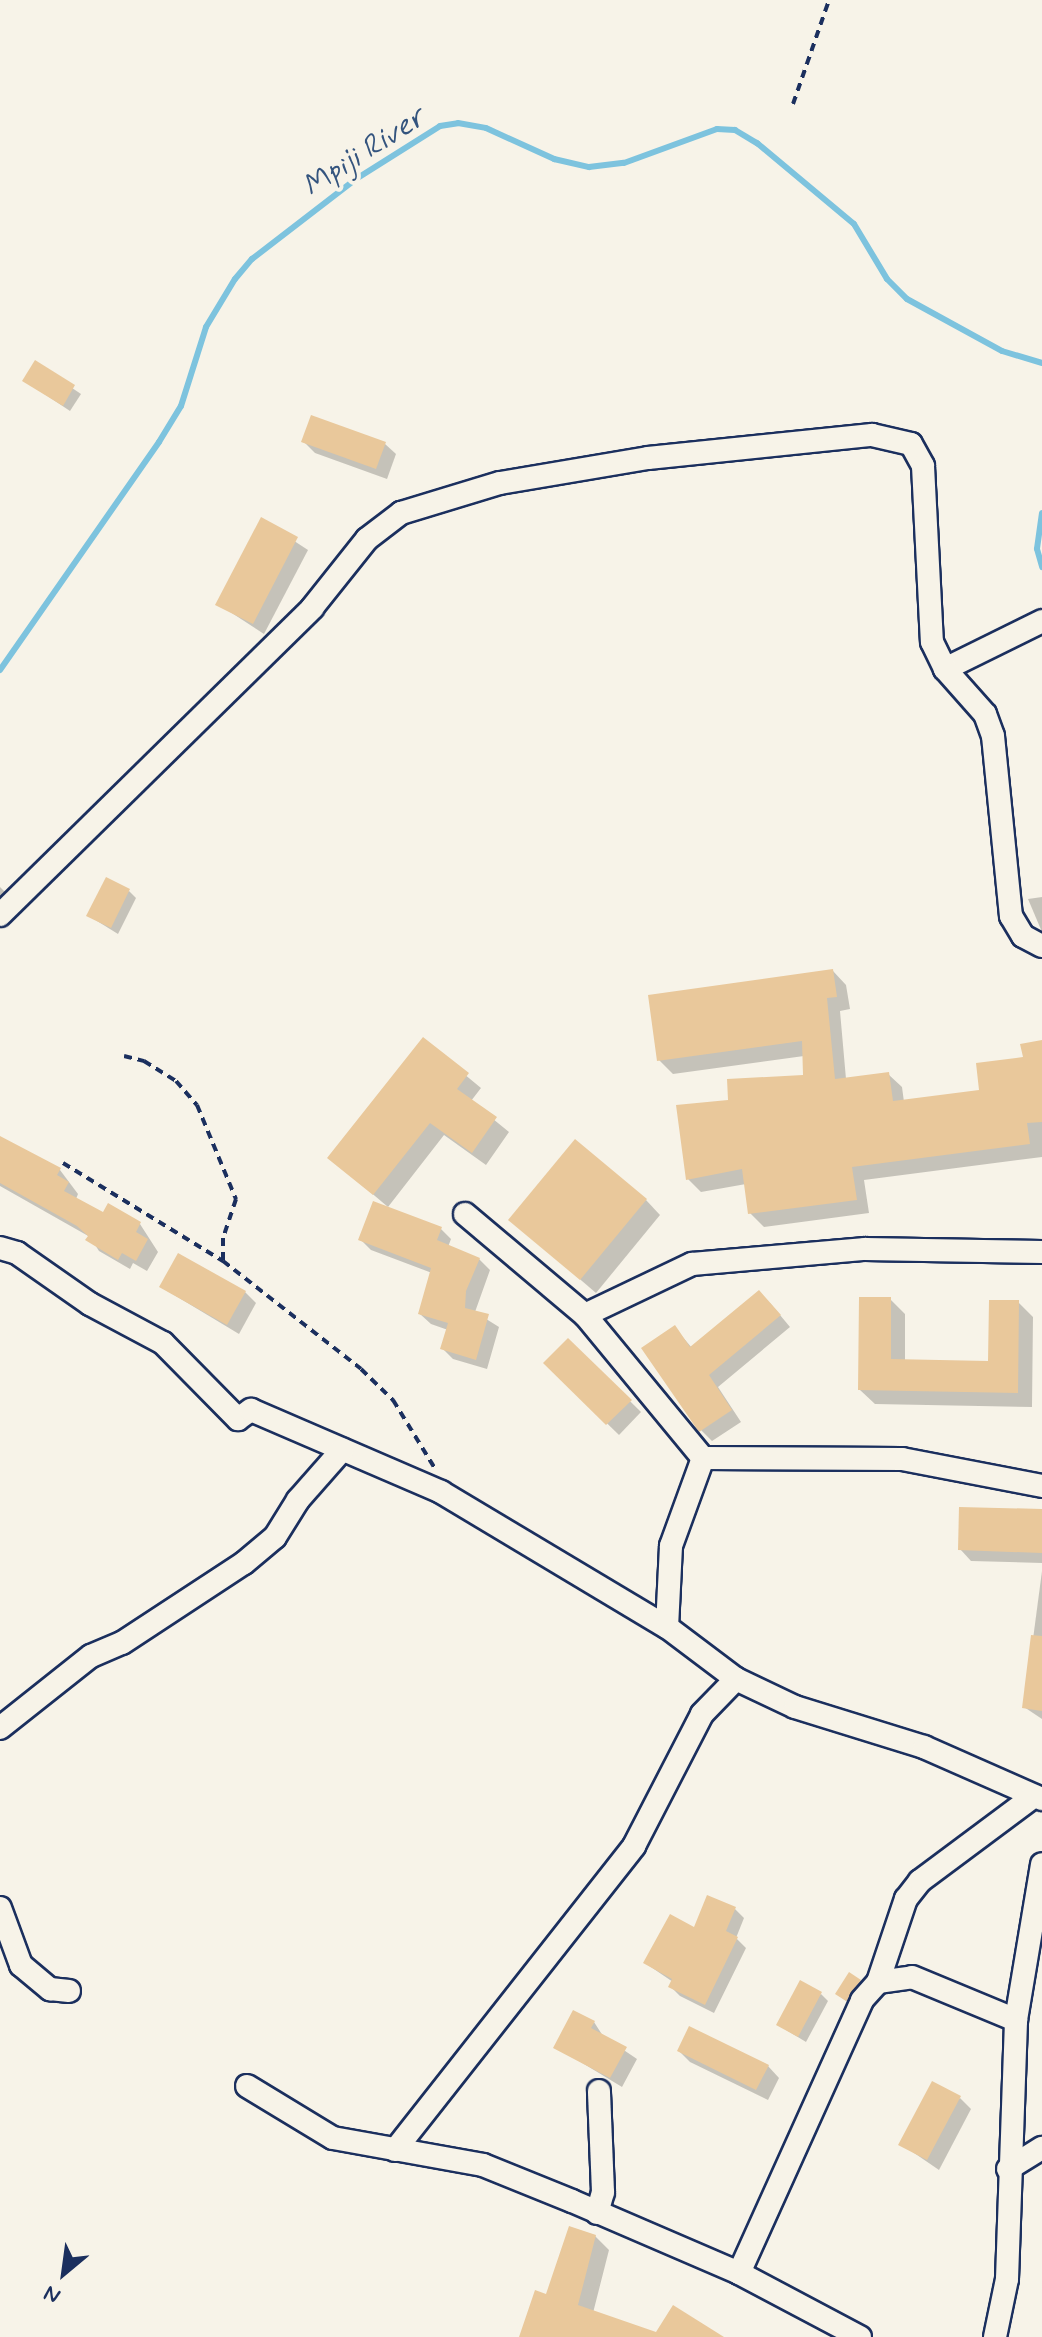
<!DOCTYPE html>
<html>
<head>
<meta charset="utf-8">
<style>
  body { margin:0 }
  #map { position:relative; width:1042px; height:2337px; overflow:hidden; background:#f7f3e8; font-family:Mynerve,sans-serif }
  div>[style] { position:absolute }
  .shadow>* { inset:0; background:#0003 }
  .stream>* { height:6px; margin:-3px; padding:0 3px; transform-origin:3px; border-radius:3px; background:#7dc3de }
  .building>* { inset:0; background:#e9c89b }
  .path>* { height:4px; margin-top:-2px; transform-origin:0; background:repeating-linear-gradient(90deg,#1b2f5e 0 8px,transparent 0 14px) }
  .roads { filter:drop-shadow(2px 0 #1b2f5e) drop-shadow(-2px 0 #1b2f5e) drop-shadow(0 2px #1b2f5e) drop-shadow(0 -2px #1b2f5e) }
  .minor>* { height:22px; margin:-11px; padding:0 11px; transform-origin:11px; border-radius:11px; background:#f7f3e8 }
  span { translate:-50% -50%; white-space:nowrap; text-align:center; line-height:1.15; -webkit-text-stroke:8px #f7f3e8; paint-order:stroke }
  .water-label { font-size:30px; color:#34547e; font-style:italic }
  .north { position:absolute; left:24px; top:2233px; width:80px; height:80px; -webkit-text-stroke:6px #f7f3e8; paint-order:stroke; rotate:209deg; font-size:22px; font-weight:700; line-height:32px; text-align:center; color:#1b2f5e }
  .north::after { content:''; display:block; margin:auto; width:28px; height:36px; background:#1b2f5e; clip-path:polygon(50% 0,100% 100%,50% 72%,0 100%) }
</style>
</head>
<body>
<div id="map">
  <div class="shadow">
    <div style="clip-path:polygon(35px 363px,81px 394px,70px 411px,25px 381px)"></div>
    <div style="clip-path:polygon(304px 442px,384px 443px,396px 454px,387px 479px,315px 453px)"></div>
    <div style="clip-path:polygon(262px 520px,308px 550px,264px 634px,218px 604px)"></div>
    <div style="clip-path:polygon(0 887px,6px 893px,0 901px)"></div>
    <div style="clip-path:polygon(129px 891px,136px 898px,118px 934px,89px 916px)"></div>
    <div style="clip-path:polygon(1042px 897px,1042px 932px,1028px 899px)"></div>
    <div style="clip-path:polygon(833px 971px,846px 985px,850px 1009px,840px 1011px,846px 1079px,888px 1074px,902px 1087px,904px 1102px,981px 1092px,1042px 1042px,1042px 1157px,864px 1180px,869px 1213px,764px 1227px,750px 1213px,746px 1184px,701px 1192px,688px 1179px,731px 1102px,806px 1077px,804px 1056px,673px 1074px,659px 1060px)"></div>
    <div style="clip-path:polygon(423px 1040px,481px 1088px,471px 1101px,509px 1132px,486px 1165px,444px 1135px,388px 1207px,330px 1158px)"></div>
    <div style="clip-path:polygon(0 1138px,60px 1170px,78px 1194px,76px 1199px,104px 1215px,109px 1206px,140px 1224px,158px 1252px,147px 1271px,133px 1263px,130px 1269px,99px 1251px,90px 1237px,0 1186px)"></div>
    <div style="clip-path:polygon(646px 1200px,660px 1215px,596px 1293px,511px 1220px)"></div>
    <div style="clip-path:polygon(440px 1228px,451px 1239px,448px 1247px,479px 1259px,490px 1270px,475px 1312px,499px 1327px,487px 1369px,453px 1359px,443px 1349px,448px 1330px,431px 1324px,420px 1314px,432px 1273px,371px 1250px,361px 1240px)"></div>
    <div style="clip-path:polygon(161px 1287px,245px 1292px,256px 1303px,239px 1334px)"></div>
    <div style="clip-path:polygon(890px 1299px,905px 1314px,905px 1362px,990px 1363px,1018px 1302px,1033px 1317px,1032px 1407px,875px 1404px,860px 1390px)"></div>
    <div style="clip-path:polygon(770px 1303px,790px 1327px,718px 1387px,741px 1422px,712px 1441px,701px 1430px,675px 1328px,692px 1348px)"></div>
    <div style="clip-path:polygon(568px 1340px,641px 1412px,619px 1435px,545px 1363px)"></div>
    <div style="clip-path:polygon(1042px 1513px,1042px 1563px,971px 1561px,960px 1549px)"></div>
    <div style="clip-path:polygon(1042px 1571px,1042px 1719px,1024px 1707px)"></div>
    <div style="clip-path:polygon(735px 1909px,744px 1918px,736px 1938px,746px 1948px,714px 2013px,680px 1996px,671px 1987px,673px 1982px,645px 1963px)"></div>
    <div style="clip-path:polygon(860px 1981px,867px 1988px,854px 2007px,837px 1994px)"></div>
    <div style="clip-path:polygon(821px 1994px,828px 2001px,806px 2042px,778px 2025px)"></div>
    <div style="clip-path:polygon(594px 2022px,603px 2036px,637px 2059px,622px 2087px,556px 2047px)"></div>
    <div style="clip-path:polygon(679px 2051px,768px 2066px,779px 2078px,768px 2100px,690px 2062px)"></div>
    <div style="clip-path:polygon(960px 2098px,971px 2109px,939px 2170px,901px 2144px)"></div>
    <div style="clip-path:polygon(595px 2236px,609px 2250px,593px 2313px,644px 2337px,521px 2337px)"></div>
  </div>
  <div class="stream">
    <div style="left:1042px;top:513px;width:36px;rotate:98deg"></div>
    <div style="left:1037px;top:549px;width:19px;rotate:74deg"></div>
    <div style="left:0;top:670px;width:278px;rotate:-55.1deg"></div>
    <div style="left:159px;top:442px;width:42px;rotate:-58.6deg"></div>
    <div style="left:181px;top:406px;width:83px;rotate:-72.4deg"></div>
    <div style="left:206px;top:327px;width:56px;rotate:-58.9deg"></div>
    <div style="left:235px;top:279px;width:26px;rotate:-50deg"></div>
    <div style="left:252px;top:259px;width:131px;rotate:-37.6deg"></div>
    <div style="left:356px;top:179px;width:99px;rotate:-32.2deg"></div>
    <div style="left:440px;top:126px;width:18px;rotate:-9deg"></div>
    <div style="left:458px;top:123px;width:28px;rotate:10deg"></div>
    <div style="left:486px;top:128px;width:75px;rotate:24.5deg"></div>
    <div style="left:554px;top:159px;width:36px;rotate:13deg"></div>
    <div style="left:589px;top:167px;width:35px;rotate:-7deg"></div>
    <div style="left:624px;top:163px;width:99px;rotate:-20.1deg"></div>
    <div style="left:717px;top:129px;width:18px;rotate:3deg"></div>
    <div style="left:735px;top:130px;width:26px;rotate:31deg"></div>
    <div style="left:757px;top:143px;width:126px;rotate:39.9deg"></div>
    <div style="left:854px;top:224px;width:64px;rotate:59deg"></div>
    <div style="left:887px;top:279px;width:28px;rotate:45deg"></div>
    <div style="left:907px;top:299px;width:108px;rotate:28.7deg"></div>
    <div style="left:1002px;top:351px;width:42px;rotate:16.7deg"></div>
  </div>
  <div class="building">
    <div style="clip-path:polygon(35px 360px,75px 385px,63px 406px,22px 381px)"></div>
    <div style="clip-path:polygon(311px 415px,386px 442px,376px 469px,301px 442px)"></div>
    <div style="clip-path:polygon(261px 517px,298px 537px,253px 624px,215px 605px)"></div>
    <div style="clip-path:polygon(106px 877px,130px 889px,111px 928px,86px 916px)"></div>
    <div style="clip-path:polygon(833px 969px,837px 997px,827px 998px,835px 1079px,889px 1072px,893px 1101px,979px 1090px,976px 1063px,1023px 1057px,1020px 1044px,1042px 1040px,1042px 1122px,1027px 1123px,1030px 1144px,852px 1167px,857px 1200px,748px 1214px,742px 1169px,686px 1180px,676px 1105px,728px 1100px,727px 1079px,803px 1075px,802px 1041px,657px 1061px,648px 995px)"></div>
    <div style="clip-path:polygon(423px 1037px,469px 1073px,457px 1089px,497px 1117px,472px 1153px,430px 1123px,373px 1195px,327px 1158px)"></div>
    <div style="clip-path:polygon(0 1136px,61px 1168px,57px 1175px,69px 1182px,64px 1191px,103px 1212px,108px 1203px,141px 1222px,136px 1232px,148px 1239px,136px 1261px,122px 1253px,118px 1260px,85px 1240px,88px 1236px,77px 1226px,0 1183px)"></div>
    <div style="clip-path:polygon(575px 1139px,647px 1199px,580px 1280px,508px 1220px)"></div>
    <div style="clip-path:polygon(373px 1201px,442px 1227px,437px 1240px,480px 1258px,466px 1291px,465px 1308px,489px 1314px,476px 1360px,440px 1349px,448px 1323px,418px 1314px,431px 1268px,358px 1240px)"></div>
    <div style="clip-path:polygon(178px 1253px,246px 1291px,227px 1325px,159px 1287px)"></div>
    <div style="clip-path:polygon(759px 1290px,781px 1315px,709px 1375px,732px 1410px,699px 1432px,641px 1348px,675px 1325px,690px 1347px)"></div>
    <div style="clip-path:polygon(859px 1297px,891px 1297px,891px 1359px,988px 1361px,989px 1300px,1019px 1300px,1018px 1393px,858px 1390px)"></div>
    <div style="clip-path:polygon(568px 1338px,632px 1400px,606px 1425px,543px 1363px)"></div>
    <div style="clip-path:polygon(959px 1507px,1042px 1509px,1042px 1553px,958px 1550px)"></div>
    <div style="clip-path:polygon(1031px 1635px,1042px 1636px,1042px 1711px,1022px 1708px)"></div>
    <div style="clip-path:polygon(707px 1895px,736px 1907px,726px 1931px,738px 1937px,705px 2005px,668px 1987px,672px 1979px,643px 1963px,670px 1914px,694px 1927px)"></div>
    <div style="clip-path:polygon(849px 1972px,861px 1980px,846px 2001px,835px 1994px)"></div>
    <div style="clip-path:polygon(800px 1980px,822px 1992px,798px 2037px,776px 2025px)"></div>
    <div style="clip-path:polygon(573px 2010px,595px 2021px,591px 2028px,627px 2047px,610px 2078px,553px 2048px)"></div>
    <div style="clip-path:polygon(689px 2026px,769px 2065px,756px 2090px,677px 2051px)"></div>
    <div style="clip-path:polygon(932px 2081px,961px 2096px,927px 2160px,898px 2145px)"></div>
    <div style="clip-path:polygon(569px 2226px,596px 2235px,578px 2305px,656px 2332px,673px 2305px,724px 2337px,519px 2337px,535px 2290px,546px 2294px)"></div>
  </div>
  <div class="path">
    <div style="left:793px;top:104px;width:110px;rotate:-70.9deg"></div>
    <div style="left:124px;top:1056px;width:21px;rotate:14deg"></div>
    <div style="left:144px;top:1061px;width:38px;rotate:32deg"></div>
    <div style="left:176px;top:1081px;width:32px;rotate:49deg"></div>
    <div style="left:197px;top:1105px;width:102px;rotate:67.5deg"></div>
    <div style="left:236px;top:1199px;width:41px;rotate:108.4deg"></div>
    <div style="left:223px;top:1238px;width:23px;rotate:90deg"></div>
    <div style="left:63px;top:1163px;width:188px;rotate:31.5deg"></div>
    <div style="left:223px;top:1261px;width:175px;rotate:38deg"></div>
    <div style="left:361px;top:1369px;width:45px;rotate:44.1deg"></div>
    <div style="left:393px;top:1400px;width:79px;rotate:58.5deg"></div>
  </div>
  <div class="roads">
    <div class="minor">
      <div style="left:945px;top:669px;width:108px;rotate:-26.3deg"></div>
      <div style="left:0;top:915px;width:438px;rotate:-44.5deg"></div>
      <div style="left:312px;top:608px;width:88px;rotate:-51.4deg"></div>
      <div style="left:367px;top:539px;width:43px;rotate:-37.4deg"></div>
      <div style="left:401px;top:513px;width:103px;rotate:-16.9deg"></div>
      <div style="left:500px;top:483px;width:150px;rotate:-9.6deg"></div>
      <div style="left:648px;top:458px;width:225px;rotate:-5.9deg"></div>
      <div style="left:872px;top:435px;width:40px;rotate:13deg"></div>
      <div style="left:911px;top:444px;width:25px;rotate:61deg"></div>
      <div style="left:923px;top:466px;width:176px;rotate:87.1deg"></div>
      <div style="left:932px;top:642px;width:30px;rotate:64deg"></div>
      <div style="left:945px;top:669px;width:60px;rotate:48.4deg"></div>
      <div style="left:985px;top:714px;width:23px;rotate:70deg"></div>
      <div style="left:993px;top:736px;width:181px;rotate:84.3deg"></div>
      <div style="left:1011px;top:916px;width:23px;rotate:59deg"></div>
      <div style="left:1023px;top:936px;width:21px;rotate:28deg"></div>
      <div style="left:465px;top:1214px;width:157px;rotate:40.1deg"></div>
      <div style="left:585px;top:1315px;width:185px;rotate:50.5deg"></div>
      <div style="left:703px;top:1458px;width:94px;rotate:110deg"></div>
      <div style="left:671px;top:1546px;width:81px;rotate:92.8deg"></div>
      <div style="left:0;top:1248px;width:18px;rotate:16deg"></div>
      <div style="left:17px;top:1253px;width:89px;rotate:34.9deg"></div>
      <div style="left:90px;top:1304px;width:83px;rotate:28.1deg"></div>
      <div style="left:163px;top:1343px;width:107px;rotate:45.4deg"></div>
      <div style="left:238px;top:1419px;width:16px;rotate:-35deg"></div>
      <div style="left:251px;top:1410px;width:207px;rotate:23.3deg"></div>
      <div style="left:441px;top:1492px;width:263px;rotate:30.9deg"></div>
      <div style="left:667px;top:1627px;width:86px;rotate:37deg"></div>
      <div style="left:736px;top:1679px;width:65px;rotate:25.4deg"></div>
      <div style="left:795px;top:1707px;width:135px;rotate:17.2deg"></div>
      <div style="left:924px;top:1747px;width:129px;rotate:23.8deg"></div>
      <div style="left:585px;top:1315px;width:119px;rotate:-25.5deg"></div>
      <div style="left:692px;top:1264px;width:174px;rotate:-5deg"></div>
      <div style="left:865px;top:1249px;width:177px;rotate:1deg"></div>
      <div style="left:703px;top:1458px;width:199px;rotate:0.3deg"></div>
      <div style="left:902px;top:1459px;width:143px;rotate:10.9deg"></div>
      <div style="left:0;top:1728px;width:116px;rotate:-38.4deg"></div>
      <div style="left:91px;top:1656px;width:34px;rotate:-23deg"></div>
      <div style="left:122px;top:1643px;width:146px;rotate:-33.3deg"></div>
      <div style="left:244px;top:1563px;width:40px;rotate:-40deg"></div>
      <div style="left:275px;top:1537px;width:44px;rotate:-58.1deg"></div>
      <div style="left:298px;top:1500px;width:67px;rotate:-48.7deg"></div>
      <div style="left:0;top:1908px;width:61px;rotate:69.8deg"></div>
      <div style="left:21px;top:1965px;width:38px;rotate:40deg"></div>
      <div style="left:50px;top:1989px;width:19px;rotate:6deg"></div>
      <div style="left:878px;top:1982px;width:88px;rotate:-71.4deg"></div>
      <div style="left:906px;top:1899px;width:23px;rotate:-52deg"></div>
      <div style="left:920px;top:1881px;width:142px;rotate:-36.7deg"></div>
      <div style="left:247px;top:2086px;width:100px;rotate:31.2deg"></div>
      <div style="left:333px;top:2138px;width:152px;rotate:10.2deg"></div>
      <div style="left:483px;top:2165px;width:96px;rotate:22deg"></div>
      <div style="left:572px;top:2201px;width:182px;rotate:23.3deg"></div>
      <div style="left:739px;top:2273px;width:137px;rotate:27.9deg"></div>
      <div style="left:395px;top:2150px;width:387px;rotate:-51.8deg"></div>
      <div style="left:634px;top:1846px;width:148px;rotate:-62.7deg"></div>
      <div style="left:702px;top:1714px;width:49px;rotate:-45.8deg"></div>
      <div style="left:1008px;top:2169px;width:40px;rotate:-32deg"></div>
      <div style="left:597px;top:2213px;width:22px;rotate:-74deg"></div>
      <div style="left:603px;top:2192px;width:101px;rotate:-92.3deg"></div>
      <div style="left:739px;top:2273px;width:299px;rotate:-65.7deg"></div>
      <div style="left:862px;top:2000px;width:24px;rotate:-48deg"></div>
      <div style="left:878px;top:1982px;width:34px;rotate:-8deg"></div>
      <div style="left:912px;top:1977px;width:113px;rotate:22.5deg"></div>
      <div style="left:995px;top:2337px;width:59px;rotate:-78.3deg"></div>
      <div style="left:1007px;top:2279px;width:259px;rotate:-88deg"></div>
      <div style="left:1016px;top:2020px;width:158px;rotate:-80.5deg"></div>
    </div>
  </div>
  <div class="water-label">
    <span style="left:364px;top:153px;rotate:-33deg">Mpiji River</span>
  </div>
  <div class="north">N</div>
</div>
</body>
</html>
